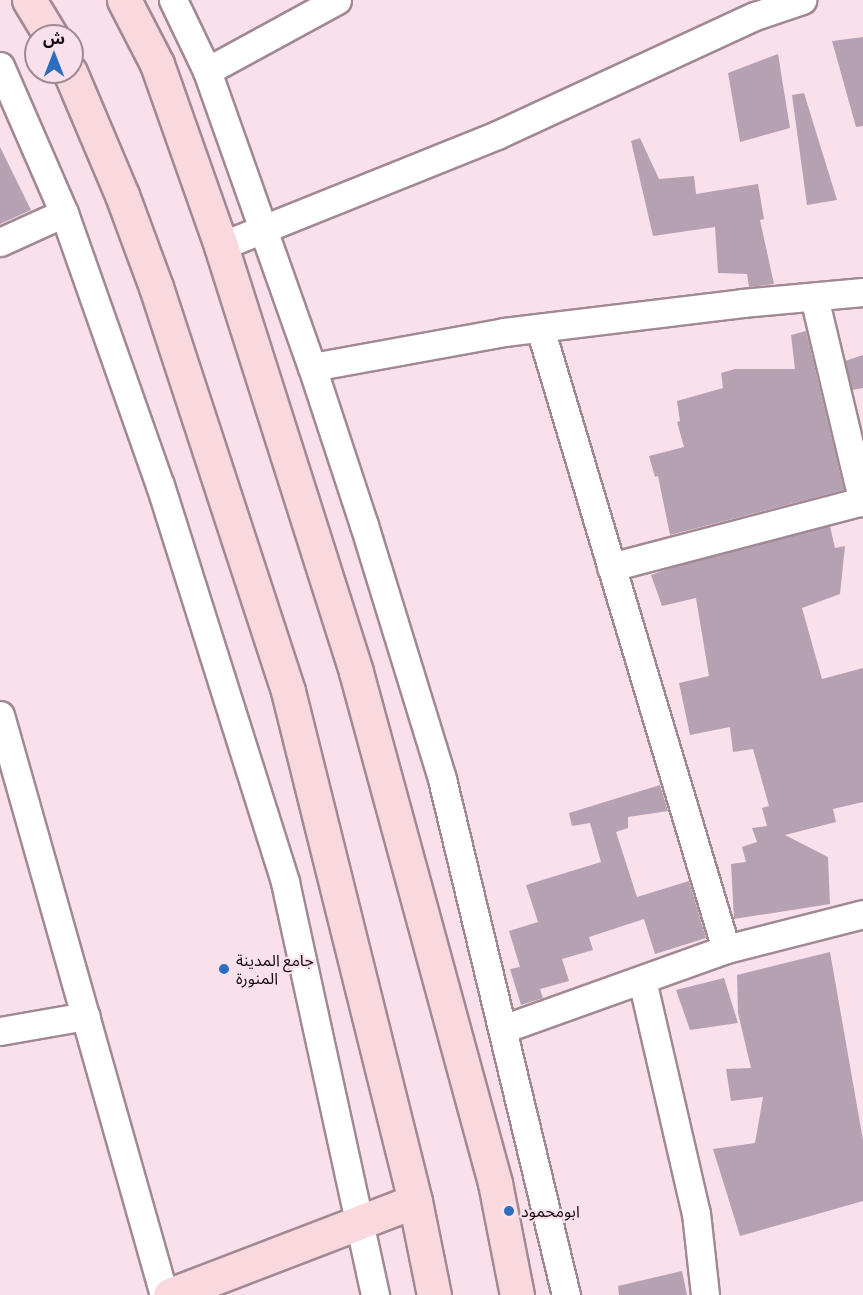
<!DOCTYPE html>
<html>
<head>
<meta charset="utf-8">
<style>
  body { margin:0 }
  #map { position:relative; width:863px; height:1295px; overflow:hidden; background:#fae0eb; font-family:Manrope,"Noto Sans Arabic",sans-serif }
  div>[style] { position:absolute }
  .building>* { inset:0; background:#b5a1b2 }
  .roads { filter:drop-shadow(2px 0 #a18994) drop-shadow(-2px 0 #a18994) drop-shadow(0 2px #a18994) drop-shadow(0 -2px #a18994) }
  .minor>* { height:27px; margin:-13.5px; padding:0 13.5px; transform-origin:13.5px; border-radius:13.5px; background:#fff }
  .major>* { height:33px; margin:-16.5px; padding:0 16.5px; transform-origin:16.5px; border-radius:16.5px; background:#fad9de }
  .dots>* { width:16px; height:16px; translate:-50% -50%; box-sizing:border-box; border:3px solid #fae0eb; border-radius:50% }
  span { translate:-50% -50%; white-space:nowrap; text-align:center; line-height:1.15; -webkit-text-stroke:4.5px #fae0eb; paint-order:stroke }
  .poi-label { font-size:16px; color:#120a0e }
  .left { translate:0 -50%; text-align:left }
  .north { position:absolute; left:24px; top:24px; width:60px; height:60px; box-sizing:border-box; background:#fae0eb; border:2px solid #9d8a93; border-radius:50%; rotate:0deg; font-size:16px; font-weight:700; line-height:24px; text-align:center; color:#120a0e }
  .north::after { content:''; display:block; margin:auto; width:21px; height:27px; background:#296ebf; clip-path:polygon(50% 0,100% 100%,50% 72%,0 100%) }
</style>
</head>
<body>
<div id="map">
  <div class="building">
    <div style="clip-path:polygon(863px 37px,863px 126px,856px 127px,832px 41px)"></div>
    <div style="clip-path:polygon(778px 54px,790px 128px,740px 142px,728px 73px)"></div>
    <div style="clip-path:polygon(804px 93px,837px 200px,807px 205px,792px 95px)"></div>
    <div style="clip-path:polygon(640px 138px,659px 179px,694px 176px,696px 194px,758px 184px,764px 219px,760px 220px,774px 284px,749px 287px,747px 274px,718px 273px,715px 227px,653px 236px,631px 141px)"></div>
    <div style="clip-path:polygon(0 147px,31px 210px,0 224px)"></div>
    <div style="clip-path:polygon(806px 331px,844px 490px,670px 535px,658px 476px,655px 477px,649px 456px,684px 447px,677px 422px,680px 421px,677px 401px,723px 388px,721px 373px,735px 369px,795px 369px,791px 335px)"></div>
    <div style="clip-path:polygon(863px 355px,863px 388px,852px 390px,845px 361px)"></div>
    <div style="clip-path:polygon(830px 526px,835px 548px,845px 546px,840px 594px,802px 608px,822px 679px,863px 668px,863px 802px,833px 809px,836px 822px,785px 835px,828px 857px,830px 904px,734px 919px,731px 864px,746px 862px,742px 847px,757px 842px,752px 828px,767px 826px,762px 808px,769px 806px,753px 749px,733px 752px,730px 727px,690px 735px,679px 683px,709px 676px,696px 598px,662px 606px,651px 575px,676px 566px)"></div>
    <div style="clip-path:polygon(660px 785px,668px 811px,628px 817px,628px 828px,616px 832px,637px 897px,689px 881px,706px 938px,655px 954px,644px 919px,589px 937px,593px 950px,562px 959px,569px 981px,540px 989px,543px 998px,521px 1005px,510px 969px,520px 967px,509px 931px,538px 922px,526px 885px,601px 862px,590px 823px,572px 826px,569px 813px)"></div>
    <div style="clip-path:polygon(830px 952px,863px 1140px,863px 1201px,740px 1236px,713px 1149px,755px 1143px,763px 1097px,731px 1101px,726px 1069px,751px 1068px,738px 1013px,737px 975px)"></div>
    <div style="clip-path:polygon(724px 978px,738px 1023px,690px 1030px,676px 990px)"></div>
    <div style="clip-path:polygon(682px 1271px,687px 1295px,619px 1295px,618px 1286px)"></div>
  </div>
  <div class="roads">
    <div class="minor">
      <div style="left:173px;top:0;width:79px;rotate:64.4deg"></div>
      <div style="left:207px;top:71px;width:314px;rotate:70.5deg"></div>
      <div style="left:312px;top:367px;width:166px;rotate:71.8deg"></div>
      <div style="left:364px;top:525px;width:266px;rotate:72.9deg"></div>
      <div style="left:442px;top:779px;width:531px;rotate:76.49deg"></div>
      <div style="left:0;top:66px;width:160px;rotate:66.5deg"></div>
      <div style="left:64px;top:213px;width:288px;rotate:70.6deg"></div>
      <div style="left:160px;top:485px;width:416px;rotate:72.5deg"></div>
      <div style="left:285px;top:882px;width:423px;rotate:77.7deg"></div>
      <div style="left:207px;top:71px;width:148px;rotate:-28.6deg"></div>
      <div style="left:0;top:242px;width:70px;rotate:-24.4deg"></div>
      <div style="left:221px;top:246px;width:297px;rotate:-21.9deg"></div>
      <div style="left:497px;top:135px;width:284px;rotate:-24.8deg"></div>
      <div style="left:755px;top:16px;width:50px;rotate:-18.8deg"></div>
      <div style="left:814px;top:297px;width:211px;rotate:76.6deg"></div>
      <div style="left:540px;top:328px;width:648px;rotate:73.33deg"></div>
      <div style="left:312px;top:367px;width:195px;rotate:-10.3deg"></div>
      <div style="left:504px;top:332px;width:240px;rotate:-6.9deg"></div>
      <div style="left:742px;top:303px;width:121px;rotate:-5.2deg"></div>
      <div style="left:611px;top:567px;width:260px;rotate:-14.7deg"></div>
      <div style="left:0;top:715px;width:603px;rotate:74.21deg"></div>
      <div style="left:642px;top:980px;width:239px;rotate:77deg"></div>
      <div style="left:696px;top:1213px;width:82px;rotate:83.7deg"></div>
      <div style="left:503px;top:1029px;width:237px;rotate:-19.7deg"></div>
      <div style="left:726px;top:949px;width:141px;rotate:-14.3deg"></div>
      <div style="left:0;top:1031px;width:87px;rotate:-9.9deg"></div>
    </div>
    <div class="major">
      <div style="left:29px;top:0;width:42px;rotate:58.6deg"></div>
      <div style="left:124px;top:0;width:72px;rotate:62.7deg"></div>
      <div style="left:157px;top:64px;width:193px;rotate:70.6deg"></div>
      <div style="left:221px;top:246px;width:447px;rotate:72.4deg"></div>
      <div style="left:356px;top:672px;width:530px;rotate:74.78deg"></div>
      <div style="left:495px;top:1183px;width:114px;rotate:78.9deg"></div>
      <div style="left:70px;top:72px;width:134px;rotate:67.1deg"></div>
      <div style="left:122px;top:195px;width:98px;rotate:69.7deg"></div>
      <div style="left:156px;top:287px;width:425px;rotate:71.9deg"></div>
      <div style="left:288px;top:691px;width:526px;rotate:76.02deg"></div>
      <div style="left:415px;top:1201px;width:96px;rotate:78.6deg"></div>
      <div style="left:170px;top:1295px;width:262px;rotate:-21deg"></div>
    </div>
  </div>
  <div class="dots">
    <div style="left:224px;top:969px;background:#296ebf"></div>
    <div style="left:509px;top:1211px;background:#296ebf"></div>
  </div>
  <div class="poi-label">
    <span class="left" style="left:236px;top:969px">جامع المدينة<br>المنورة</span>
    <span class="left" style="left:521px;top:1211px">ابومحمود</span>
  </div>
  <div class="north">ش</div>
</div>
</body>
</html>
